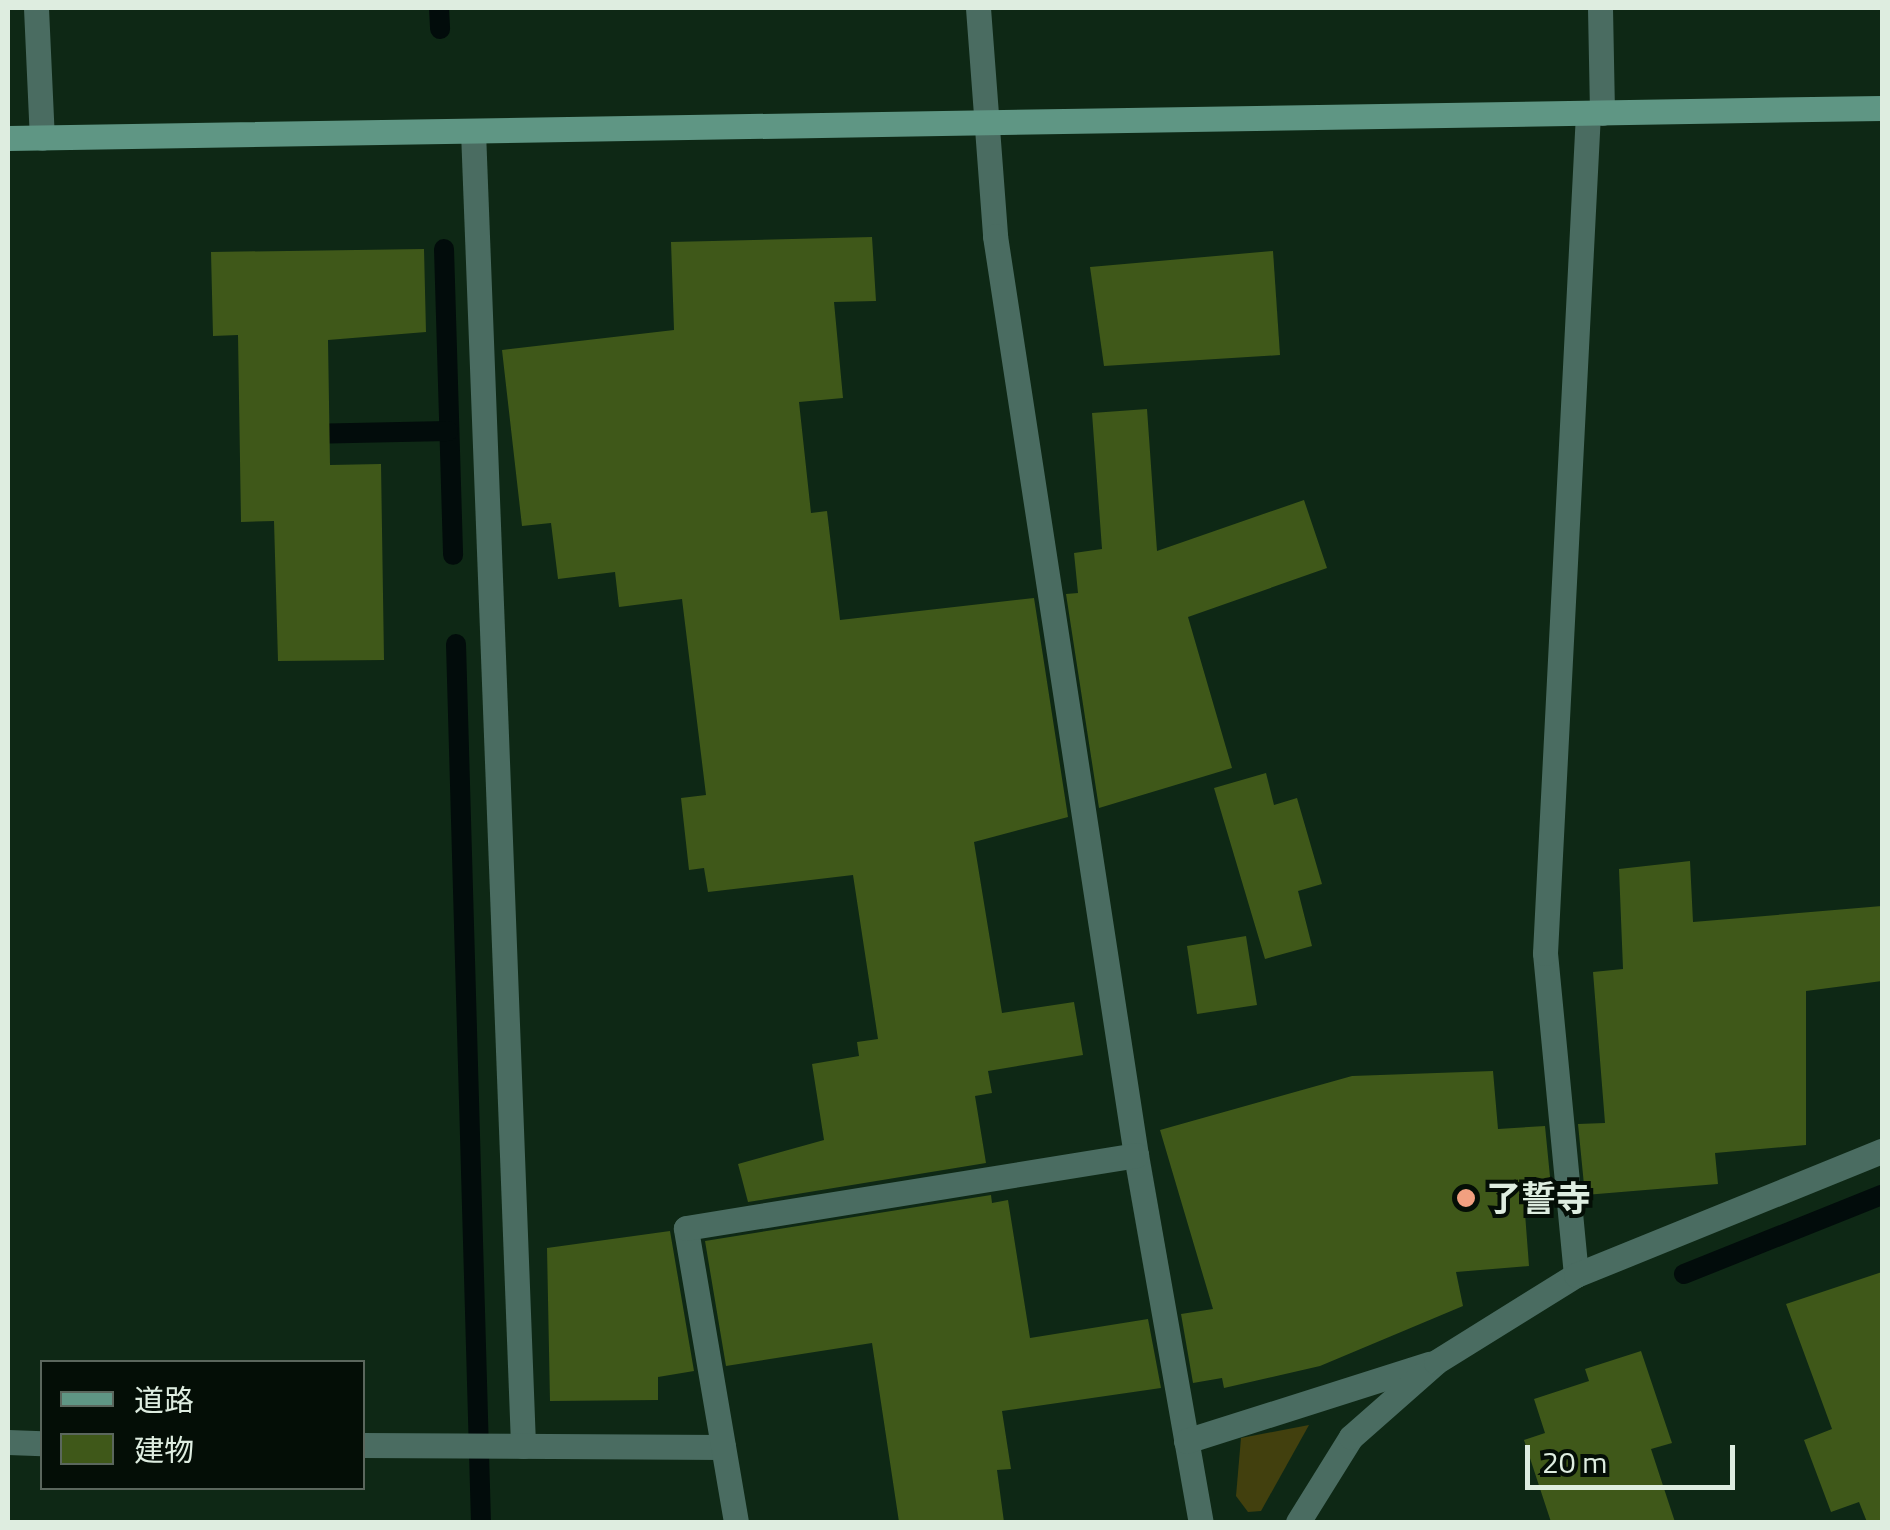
<!DOCTYPE html>
<html>
<head>
<meta charset="utf-8">
<style>
  body { margin:0 }
  #map { position:relative; width:1890px; height:1530px; overflow:hidden; background:#0e2815; font-family:"Titillium Web","Noto Sans JP",sans-serif }
  div>[style] { position:absolute }
  .green>* { inset:0; background:#42400e }
  .stream>* { height:20px; margin:-10px; padding:0 10px; transform-origin:10px; border-radius:10px; background:#020c0b }
  .building>* { inset:0; background:#3f5819 }
  .street>* { height:25px; margin:-12.5px; padding:0 12.5px; transform-origin:12.5px; border-radius:12.5px; background:#4a6c61 }
  .secondary>* { height:25px; margin:-12.5px; padding:0 12.5px; transform-origin:12.5px; border-radius:12.5px; background:#5f9684 }
  .dots>* { width:28px; height:28px; translate:-50% -50%; box-sizing:border-box; border:5px solid #040e06; border-radius:50% }
  span { translate:-50% -50%; white-space:nowrap; text-align:center; line-height:1.15; -webkit-text-stroke:8px #040e06; paint-order:stroke }
  .poi-label { font-size:35px; color:#deede0; font-weight:700 }
  .left { translate:0 -50%; text-align:left }
  .frame { position:absolute; inset:0; border:10px solid #deede0; pointer-events:none }
  .legend { position:absolute; left:40px; top:1360px; width:325px; height:130px; box-sizing:border-box; background:#040e06; border:2px solid #5b675d; margin:0; padding:12px 18px; list-style:none; font-size:30px; color:#deede0 }
  .legend li { display:flex; align-items:center; gap:20px; height:50px }
  .legend b { width:50px; border:2px solid #5b675d }
  .scale { position:absolute; left:1525px; top:1445px; width:210px; height:45px; box-sizing:border-box; border:5px solid #deede0; border-top:0; padding-left:12px; font-size:30px; line-height:35px; white-space:nowrap; color:#deede0; -webkit-text-stroke:8px #040e06; paint-order:stroke }
</style>
</head>
<body>
<div id="map">
  <div class="green">
    <div style="clip-path:polygon(1309px 1425px,1261px 1511px,1248px 1512px,1236px 1496px,1241px 1438px)"></div>
  </div>
  <div class="stream">
    <div style="left:439px;top:8px;width:21px;rotate:87deg"></div>
    <div style="left:444px;top:249px;width:306px;rotate:88.3deg"></div>
    <div style="left:304px;top:434px;width:144px;rotate:-1.2deg"></div>
    <div style="left:456px;top:644px;width:878px;rotate:88.37deg"></div>
    <div style="left:1684px;top:1274px;width:213px;rotate:-21.8deg"></div>
  </div>
  <div class="building">
    <div style="clip-path:polygon(872px 237px,876px 301px,834px 302px,843px 398px,799px 402px,811px 513px,827px 511px,840px 620px,1034px 598px,1068px 817px,974px 842px,1002px 1013px,1074px 1002px,1083px 1055px,988px 1071px,992px 1093px,975px 1096px,986px 1163px,748px 1202px,738px 1164px,824px 1140px,812px 1064px,859px 1056px,857px 1042px,878px 1039px,853px 875px,708px 892px,704px 868px,689px 870px,681px 798px,706px 795px,682px 599px,619px 607px,615px 572px,558px 579px,551px 523px,522px 526px,502px 350px,674px 330px,671px 242px)"></div>
    <div style="clip-path:polygon(424px 249px,426px 332px,328px 340px,330px 465px,381px 464px,384px 660px,278px 661px,274px 521px,241px 522px,238px 335px,213px 336px,211px 252px)"></div>
    <div style="clip-path:polygon(1273px 251px,1280px 355px,1104px 366px,1090px 267px)"></div>
    <div style="clip-path:polygon(1147px 409px,1157px 551px,1304px 500px,1327px 568px,1188px 617px,1232px 768px,1099px 808px,1066px 594px,1078px 593px,1074px 553px,1102px 549px,1092px 413px)"></div>
    <div style="clip-path:polygon(1266px 773px,1274px 805px,1297px 798px,1322px 884px,1298px 891px,1312px 946px,1265px 959px,1214px 788px)"></div>
    <div style="clip-path:polygon(1690px 861px,1693px 922px,1882px 906px,1882px 981px,1806px 991px,1806px 1145px,1715px 1153px,1718px 1184px,1585px 1195px,1578px 1124px,1605px 1123px,1593px 972px,1623px 969px,1619px 869px)"></div>
    <div style="clip-path:polygon(1246px 936px,1257px 1005px,1197px 1014px,1187px 946px)"></div>
    <div style="clip-path:polygon(1493px 1071px,1498px 1129px,1545px 1126px,1552px 1197px,1524px 1200px,1529px 1266px,1456px 1272px,1463px 1306px,1320px 1366px,1224px 1388px,1222px 1378px,1193px 1383px,1181px 1314px,1213px 1309px,1160px 1130px,1352px 1076px)"></div>
    <div style="clip-path:polygon(991px 1195px,992px 1203px,1008px 1200px,1030px 1338px,1148px 1319px,1161px 1388px,1002px 1411px,1011px 1469px,997px 1470px,1004px 1522px,899px 1522px,872px 1343px,726px 1366px,705px 1241px)"></div>
    <div style="clip-path:polygon(670px 1231px,694px 1371px,658px 1377px,658px 1400px,550px 1401px,547px 1248px)"></div>
    <div style="clip-path:polygon(1882px 1272px,1882px 1522px,1867px 1522px,1859px 1502px,1831px 1512px,1804px 1440px,1832px 1429px,1786px 1304px)"></div>
    <div style="clip-path:polygon(1641px 1351px,1672px 1443px,1651px 1449px,1675px 1522px,1551px 1522px,1524px 1440px,1545px 1433px,1534px 1399px,1589px 1381px,1585px 1369px)"></div>
  </div>
  <div class="street">
    <div style="left:36px;top:8px;width:130px;rotate:87.4deg"></div>
    <div style="left:978px;top:8px;width:229px;rotate:85.7deg"></div>
    <div style="left:995px;top:236px;width:930px;rotate:81.28deg"></div>
    <div style="left:1136px;top:1155px;width:373px;rotate:80deg"></div>
    <div style="left:1600px;top:8px;width:105px;rotate:88.9deg"></div>
    <div style="left:473px;top:131px;width:1316px;rotate:87.82deg"></div>
    <div style="left:1576px;top:1275px;width:323px;rotate:-95.5deg"></div>
    <div style="left:1545px;top:953px;width:841px;rotate:-87.07deg"></div>
    <div style="left:1186px;top:1441px;width:255px;rotate:-17.6deg"></div>
    <div style="left:8px;top:1442px;width:34px;rotate:2deg"></div>
    <div style="left:362px;top:1445px;width:361px;rotate:0.3deg"></div>
    <div style="left:736px;top:1522px;width:298px;rotate:-99.7deg"></div>
    <div style="left:686px;top:1228px;width:456px;rotate:-9.2deg"></div>
    <div style="left:1298px;top:1522px;width:100px;rotate:-58.1deg"></div>
    <div style="left:1351px;top:1437px;width:113px;rotate:-41.4deg"></div>
    <div style="left:1436px;top:1362px;width:165px;rotate:-31.9deg"></div>
    <div style="left:1576px;top:1275px;width:330px;rotate:-22.1deg"></div>
  </div>
  <div class="secondary">
    <div style="left:8px;top:138px;width:1874px;rotate:-0.92deg"></div>
  </div>
  <div class="dots">
    <div style="left:1466px;top:1198px;background:#f2a080"></div>
  </div>
  <div class="poi-label">
    <span class="left" style="left:1486px;top:1198px">了誓寺</span>
  </div>
  <div class="frame"></div>
  <ul class="legend">
  <li><b style="height:12px;background:#5f9684"></b>道路</li>
  <li><b style="height:28px;background:#3f5819"></b>建物</li>
  </ul>
  <div class="scale">20 m</div>
</div>
</body>
</html>
